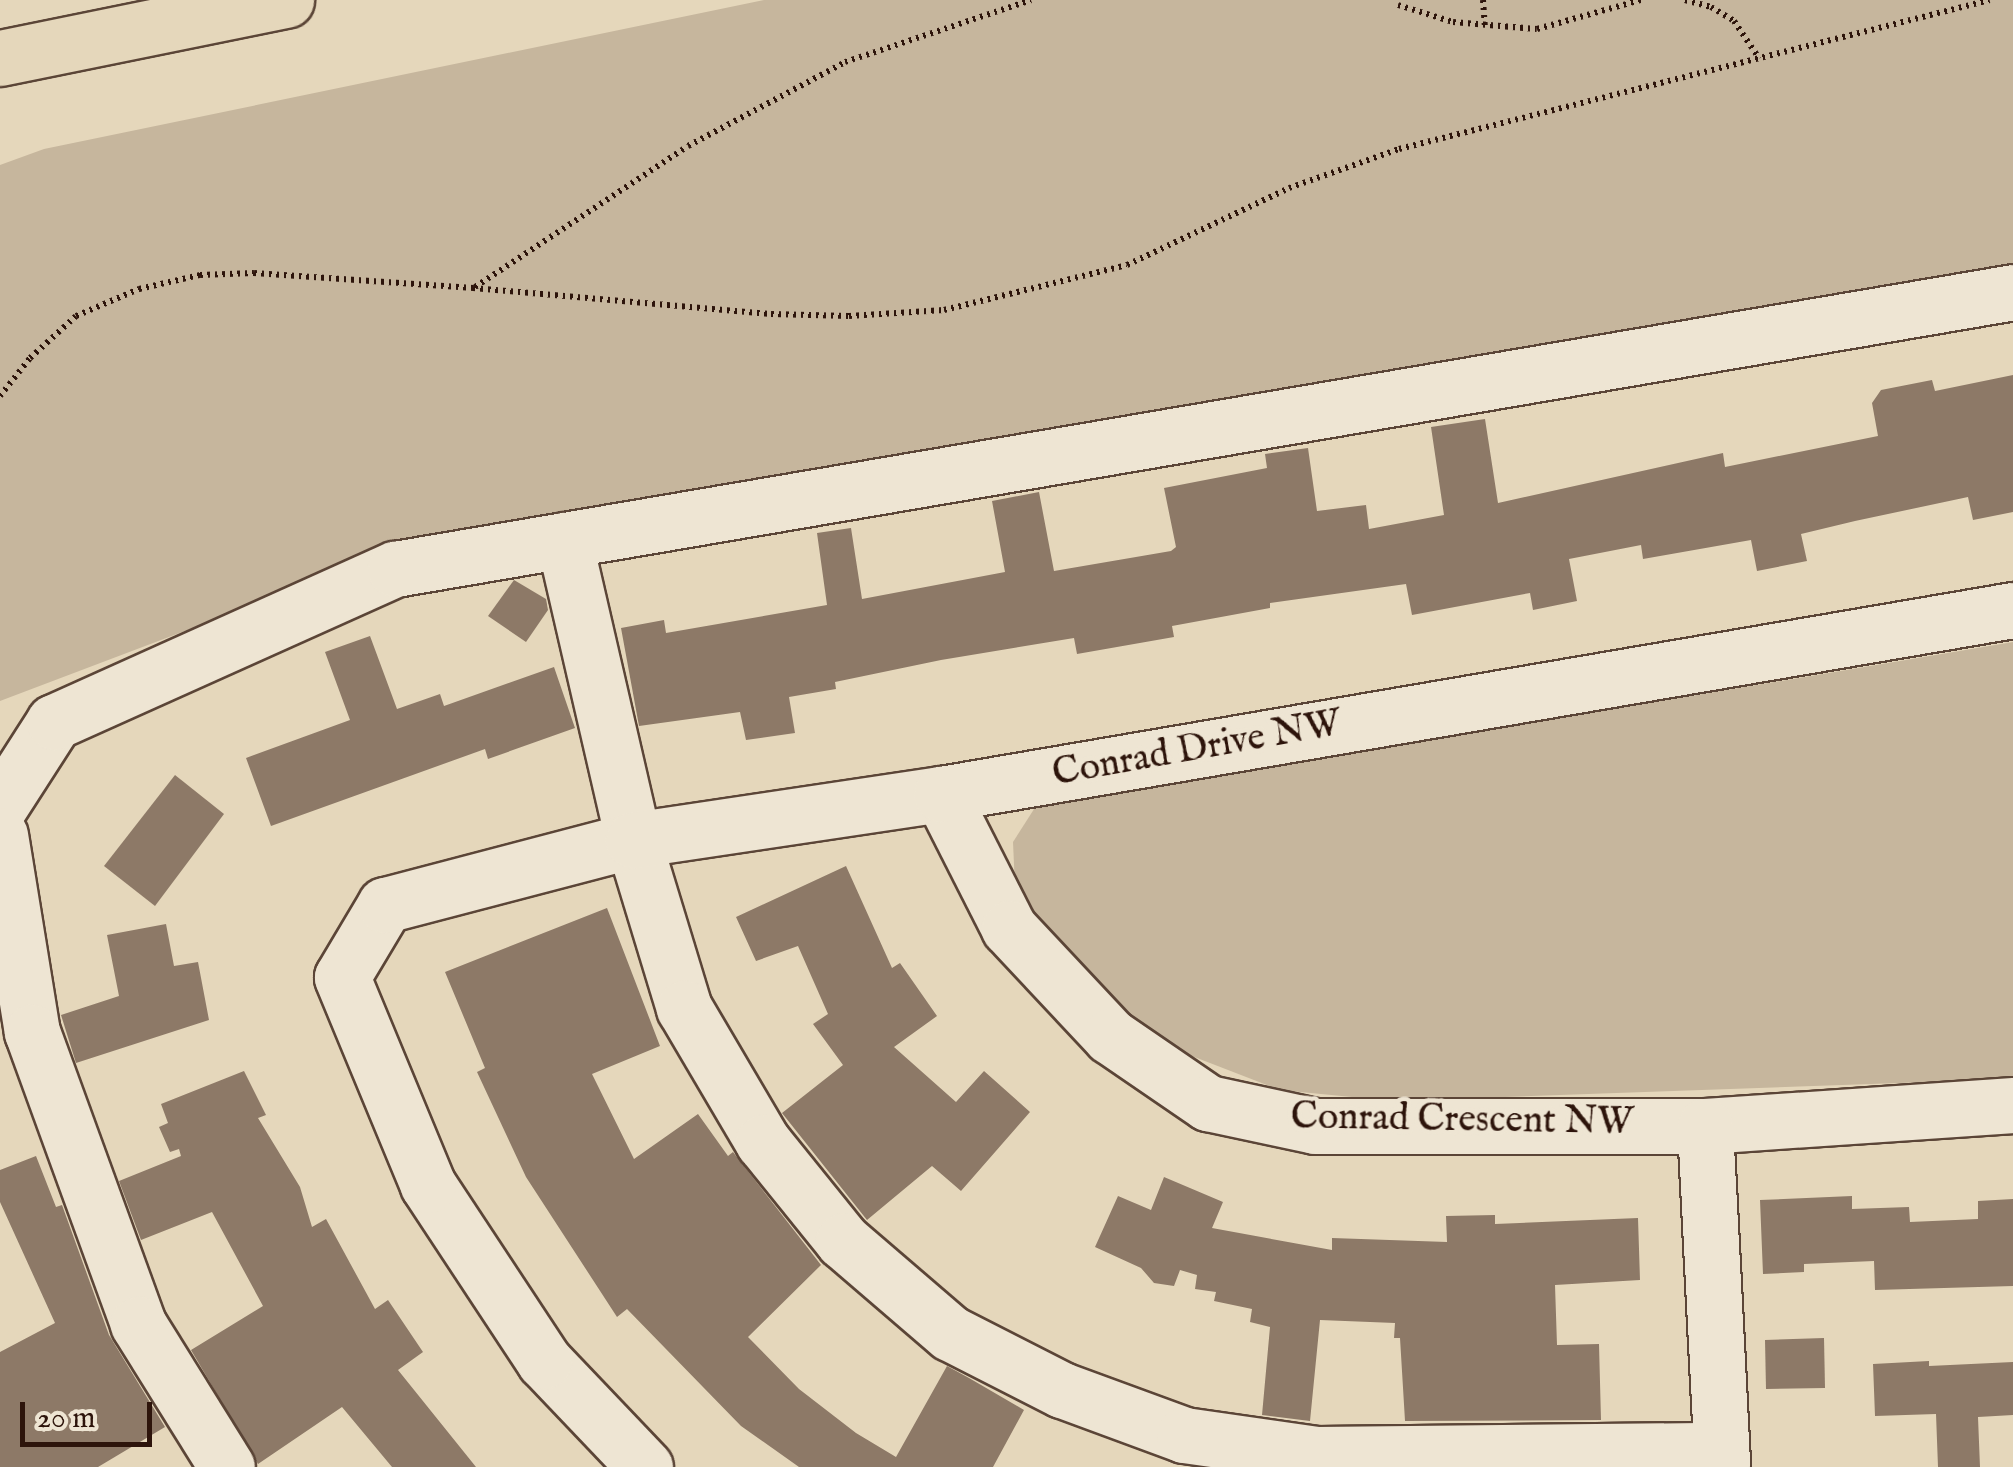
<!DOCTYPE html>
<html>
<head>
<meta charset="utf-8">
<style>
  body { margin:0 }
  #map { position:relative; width:2013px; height:1467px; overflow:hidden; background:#e5d7bb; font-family:"IM FELL English",serif }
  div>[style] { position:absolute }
  .green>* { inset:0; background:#c6b69d }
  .building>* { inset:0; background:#8d7967 }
  .path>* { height:6px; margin-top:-3px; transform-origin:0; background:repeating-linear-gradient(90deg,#2d140b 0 2.5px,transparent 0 7.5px) }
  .roads { filter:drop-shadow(2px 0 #5b4537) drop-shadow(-2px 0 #5b4537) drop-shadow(0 2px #5b4537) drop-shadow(0 -2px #5b4537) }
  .minor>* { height:55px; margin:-27.5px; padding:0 27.5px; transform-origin:27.5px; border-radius:27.5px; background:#eee5d3 }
  .major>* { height:55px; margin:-27.5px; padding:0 27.5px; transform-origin:27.5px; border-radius:27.5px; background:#e5d7bb }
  span { translate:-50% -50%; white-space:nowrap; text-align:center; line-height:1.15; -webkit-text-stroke:9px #eee5d3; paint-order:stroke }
  .street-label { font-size:38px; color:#2d140b }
  .scale { position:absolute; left:20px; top:1402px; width:132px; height:45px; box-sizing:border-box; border:5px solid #2d140b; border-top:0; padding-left:12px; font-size:30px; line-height:35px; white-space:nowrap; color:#2d140b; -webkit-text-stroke:8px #eee5d3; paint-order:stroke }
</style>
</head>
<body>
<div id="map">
  <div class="green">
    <div style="clip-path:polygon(764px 0,2013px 0,2013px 281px,351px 568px,0 701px,0 165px,44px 149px)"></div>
    <div style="clip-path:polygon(2013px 642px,2013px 1079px,1393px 1101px,1280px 1090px,1166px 1046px,1078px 975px,1015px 887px,1013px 842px,1036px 806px)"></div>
  </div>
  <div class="building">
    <div style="clip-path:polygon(2013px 375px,2013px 512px,1973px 520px,1968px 497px,1855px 521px,1801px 534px,1807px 561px,1757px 571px,1751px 540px,1643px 559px,1641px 545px,1569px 559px,1577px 601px,1533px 610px,1530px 593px,1412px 615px,1406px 584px,1270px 603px,1270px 608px,1172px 626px,1174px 637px,1077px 654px,1074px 638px,941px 660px,835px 682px,836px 689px,789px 697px,795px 733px,746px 740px,740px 712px,639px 726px,621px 628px,664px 620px,666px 633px,827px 605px,817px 533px,851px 528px,862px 599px,1005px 572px,992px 501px,1039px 492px,1054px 571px,1171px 551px,1176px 547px,1164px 488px,1267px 468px,1265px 454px,1308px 448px,1317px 511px,1366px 505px,1369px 529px,1444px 515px,1431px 427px,1485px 419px,1498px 503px,1723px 453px,1725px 467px,1878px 436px,1872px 403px,1881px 390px,1932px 380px,1935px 391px)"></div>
    <div style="clip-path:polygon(514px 580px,546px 599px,548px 610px,526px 642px,488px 616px)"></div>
    <div style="clip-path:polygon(370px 636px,397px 709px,440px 694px,444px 706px,554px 667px,575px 728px,488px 759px,485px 749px,271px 826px,246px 758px,350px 720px,325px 652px)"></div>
    <div style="clip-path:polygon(175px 775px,224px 814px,155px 906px,104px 866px)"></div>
    <div style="clip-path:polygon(846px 866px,892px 968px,900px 963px,937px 1016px,894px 1047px,956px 1102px,984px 1071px,1030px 1112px,961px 1191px,932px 1166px,867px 1220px,782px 1113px,843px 1065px,813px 1024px,828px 1014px,798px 946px,756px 961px,736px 917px)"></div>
    <div style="clip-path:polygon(607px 908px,660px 1046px,592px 1074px,634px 1159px,698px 1114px,728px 1156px,733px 1152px,821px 1265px,748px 1337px,799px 1389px,856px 1433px,896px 1457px,947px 1366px,969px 1378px,1024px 1410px,993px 1467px,799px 1467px,741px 1426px,627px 1309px,617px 1317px,526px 1177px,477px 1072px,485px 1068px,445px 972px)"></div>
    <div style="clip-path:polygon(166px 924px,174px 966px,198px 962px,209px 1020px,76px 1063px,61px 1015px,119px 996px,107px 935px)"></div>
    <div style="clip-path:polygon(244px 1071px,266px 1115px,258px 1118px,300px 1187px,312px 1227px,326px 1219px,375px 1309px,388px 1300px,423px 1352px,398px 1370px,476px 1467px,392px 1467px,342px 1407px,258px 1464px,191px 1350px,263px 1306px,212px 1212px,141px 1240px,119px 1181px,181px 1156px,179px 1149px,170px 1152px,159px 1127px,168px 1123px,161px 1104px)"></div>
    <div style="clip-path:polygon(36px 1156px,56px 1207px,62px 1205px,109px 1335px,165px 1427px,98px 1467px,0 1467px,0 1352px,55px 1323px,0 1202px,0 1170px)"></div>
    <div style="clip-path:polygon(1164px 1177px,1223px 1202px,1212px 1228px,1332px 1250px,1332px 1238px,1447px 1242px,1446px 1216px,1495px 1215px,1495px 1224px,1638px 1218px,1640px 1280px,1555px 1285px,1557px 1345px,1599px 1344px,1601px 1420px,1405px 1421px,1400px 1338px,1394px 1338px,1395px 1323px,1320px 1320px,1310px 1421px,1262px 1415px,1270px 1327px,1250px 1322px,1252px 1309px,1214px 1301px,1216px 1292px,1195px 1289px,1197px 1275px,1180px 1270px,1174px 1286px,1154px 1283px,1141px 1268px,1095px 1247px,1118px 1196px,1151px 1210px)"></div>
    <div style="clip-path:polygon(1852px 1196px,1852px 1209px,1909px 1207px,1910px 1222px,1978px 1219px,1978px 1201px,2013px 1199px,2013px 1286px,1875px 1290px,1874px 1261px,1804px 1264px,1804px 1272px,1763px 1274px,1760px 1200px)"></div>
    <div style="clip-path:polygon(1824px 1338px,1825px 1388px,1766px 1389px,1765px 1340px)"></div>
    <div style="clip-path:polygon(1929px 1361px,1929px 1366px,2013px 1362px,2013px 1415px,1978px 1417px,1980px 1467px,1938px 1467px,1936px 1414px,1875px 1416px,1873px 1364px)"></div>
  </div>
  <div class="path">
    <div style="left:1483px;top:0;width:26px;rotate:86deg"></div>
    <div style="left:1685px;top:0;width:27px;rotate:15deg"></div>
    <div style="left:1711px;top:7px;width:27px;rotate:31deg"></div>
    <div style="left:1734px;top:21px;width:45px;rotate:56deg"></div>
    <div style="left:1398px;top:5px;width:58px;rotate:17.2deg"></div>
    <div style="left:1453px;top:22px;width:84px;rotate:4.8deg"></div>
    <div style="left:1537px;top:29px;width:108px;rotate:-15.6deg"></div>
    <div style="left:475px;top:287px;width:255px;rotate:-33.5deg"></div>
    <div style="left:688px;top:146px;width:178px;rotate:-28.1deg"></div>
    <div style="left:845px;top:62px;width:196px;rotate:-18.4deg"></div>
    <div style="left:0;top:396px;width:48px;rotate:-51.7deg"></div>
    <div style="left:30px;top:358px;width:62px;rotate:-42.4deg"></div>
    <div style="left:76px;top:316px;width:69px;rotate:-23.2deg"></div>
    <div style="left:139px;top:289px;width:63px;rotate:-12.9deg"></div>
    <div style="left:200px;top:275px;width:54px;rotate:-2.1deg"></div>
    <div style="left:254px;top:273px;width:220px;rotate:3.9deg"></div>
    <div style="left:473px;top:288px;width:299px;rotate:5deg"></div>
    <div style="left:771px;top:314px;width:78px;rotate:1.5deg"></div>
    <div style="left:849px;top:316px;width:95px;rotate:-3.6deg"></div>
    <div style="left:944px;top:310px;width:188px;rotate:-13.8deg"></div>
    <div style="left:1127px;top:265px;width:179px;rotate:-25.4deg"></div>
    <div style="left:1289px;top:188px;width:117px;rotate:-19.5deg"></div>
    <div style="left:1399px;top:149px;width:609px;rotate:-14.15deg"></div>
  </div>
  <div class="roads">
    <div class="minor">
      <div style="left:564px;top:540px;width:308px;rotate:77deg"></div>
      <div style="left:633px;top:840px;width:176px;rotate:73.1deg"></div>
      <div style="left:684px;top:1008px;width:156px;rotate:59.5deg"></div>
      <div style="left:763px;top:1142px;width:127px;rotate:51.1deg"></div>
      <div style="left:843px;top:1241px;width:141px;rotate:40.7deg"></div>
      <div style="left:950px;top:1333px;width:126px;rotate:27deg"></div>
      <div style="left:1062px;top:1390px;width:130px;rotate:20.2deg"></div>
      <div style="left:1184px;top:1435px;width:134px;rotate:8.1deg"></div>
      <div style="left:1317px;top:1454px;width:404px;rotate:-0.6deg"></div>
      <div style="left:941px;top:794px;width:150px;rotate:63.1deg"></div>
      <div style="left:1009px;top:928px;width:148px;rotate:46.9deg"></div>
      <div style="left:1110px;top:1036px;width:119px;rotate:34.4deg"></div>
      <div style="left:1208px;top:1103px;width:109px;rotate:12.1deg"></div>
      <div style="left:1315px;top:1126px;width:390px"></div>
      <div style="left:1705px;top:1126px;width:309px;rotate:-3.9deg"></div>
      <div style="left:0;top:806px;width:100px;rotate:-57.3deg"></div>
      <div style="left:54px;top:722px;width:374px;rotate:-24.2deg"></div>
      <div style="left:395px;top:569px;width:1642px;rotate:-9.71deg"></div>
      <div style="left:0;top:835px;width:200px;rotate:80.8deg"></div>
      <div style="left:32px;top:1032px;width:311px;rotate:70deg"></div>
      <div style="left:138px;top:1324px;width:168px;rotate:58.1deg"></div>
      <div style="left:1705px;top:1126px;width:341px;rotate:87.1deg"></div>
      <div style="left:645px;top:1467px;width:146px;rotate:-133.6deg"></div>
      <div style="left:544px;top:1361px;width:211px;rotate:-123.4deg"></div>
      <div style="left:428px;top:1185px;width:225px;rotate:-112.5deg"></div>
      <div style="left:342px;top:977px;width:84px;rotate:-59.2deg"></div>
      <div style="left:385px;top:905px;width:256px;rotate:-14.7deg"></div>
      <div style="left:633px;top:840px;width:311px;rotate:-8.5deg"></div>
      <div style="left:941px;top:794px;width:1088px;rotate:-9.74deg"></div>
    </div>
    <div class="major">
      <div style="left:0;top:58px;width:292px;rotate:-11.5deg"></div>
    </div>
  </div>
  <div class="street-label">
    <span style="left:1197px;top:750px;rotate:-10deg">Conrad Drive NW</span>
    <span style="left:1462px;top:1121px;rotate:1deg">Conrad Crescent NW</span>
  </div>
  <div class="scale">20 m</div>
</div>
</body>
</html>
